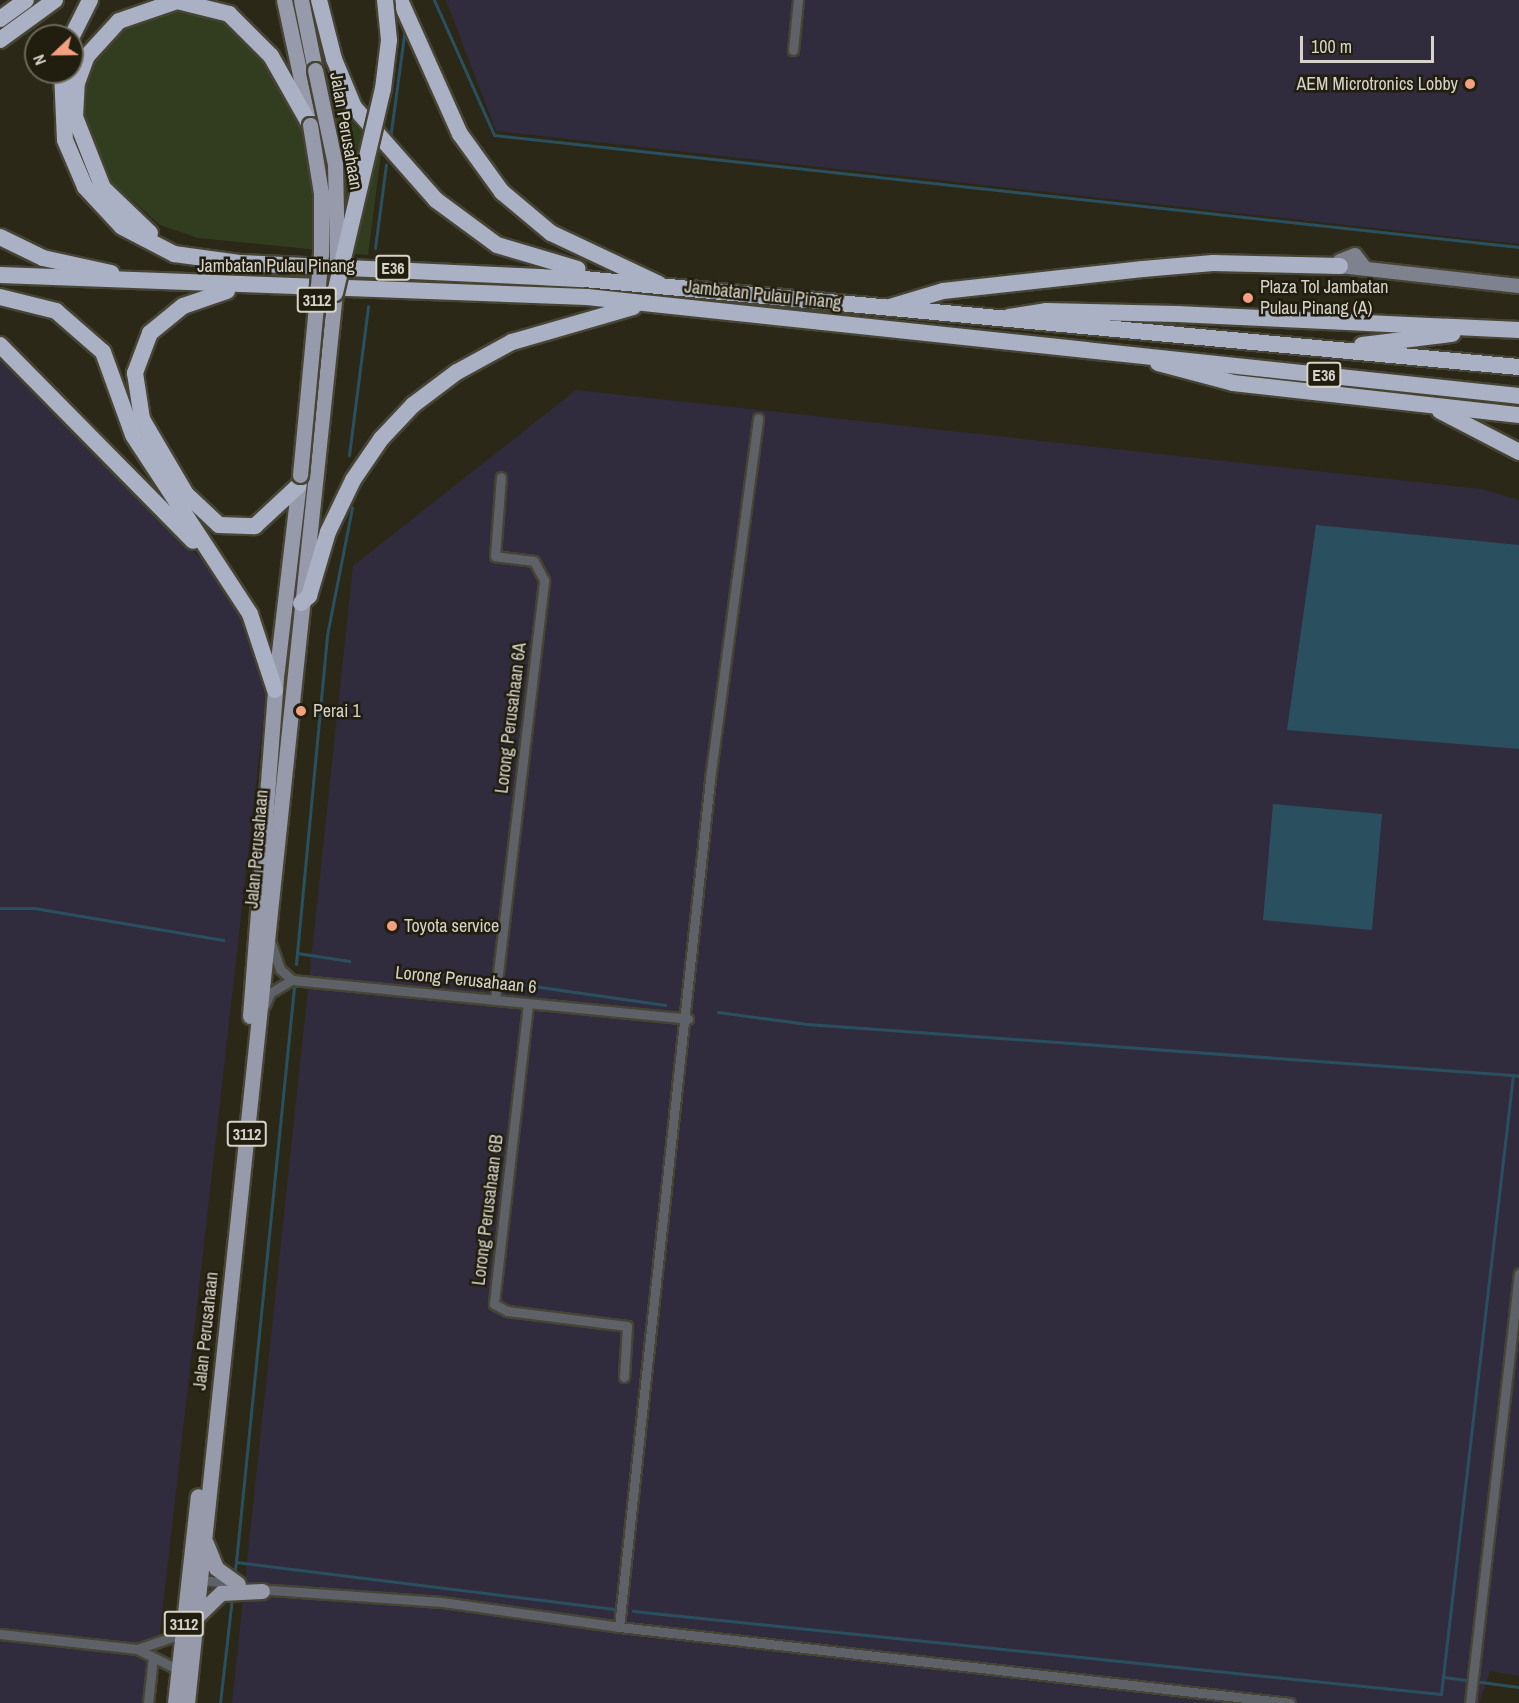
<!DOCTYPE html>
<html>
<head>
<meta charset="utf-8">
<style>
  body { margin:0 }
  #map { position:relative; width:1519px; height:1703px; overflow:hidden; background:#2b2818; font-family:"Archivo Narrow",sans-serif }
  div>[style] { position:absolute }
  .industrial>* { inset:0; background:#302c3d }
  .green>* { inset:0; background:#323d1f }
  .water>* { inset:0; background:#2a5060 }
  .stream>* { height:3px; margin:-1.5px; padding:0 1.5px; transform-origin:1.5px; border-radius:1.5px; background:#2a5060 }
  .roads { filter:drop-shadow(2px 0 #464434) drop-shadow(-2px 0 #464434) drop-shadow(0 2px #464434) drop-shadow(0 -2px #464434) }
  .street>* { height:9px; margin:-4.5px; padding:0 4.5px; transform-origin:4.5px; border-radius:4.5px; background:#5f6169 }
  .secondary>* { height:14px; margin:-7px; padding:0 7px; transform-origin:7px; border-radius:7px; background:#7e828e }
  .primary>* { height:15px; margin:-7.5px; padding:0 7.5px; transform-origin:7.5px; border-radius:7.5px; background:#969aaa }
  .highway>* { height:16px; margin:-8px; padding:0 8px; transform-origin:8px; border-radius:8px; background:#abb1c4 }
  .bridges { filter:drop-shadow(2px 0 #464434) drop-shadow(-2px 0 #464434) drop-shadow(0 2px #464434) drop-shadow(0 -2px #464434) }
  .primary-bridge>* { height:15px; margin:-7.5px; padding:0 7.5px; transform-origin:7.5px; border-radius:7.5px; background:#969aaa }
  .highway-bridge>* { height:16px; margin:-8px; padding:0 8px; transform-origin:8px; border-radius:8px; background:#abb1c4 }
  .dots>* { width:16px; height:16px; translate:-50% -50%; box-sizing:border-box; border:3px solid #211e0f; border-radius:50% }
  span { translate:-50% -50%; white-space:nowrap; text-align:center; line-height:1.15; -webkit-text-stroke:5px #211e0f; paint-order:stroke }
  .shield-label span { padding:2px 4px; background:#211e0f; border:2px solid; border-radius:4px; -webkit-text-stroke-width:0 }
  .shield-label { font-size:16px; color:#d6d4ca; font-weight:700 }
  .poi-label { font-size:18px; color:#d6d4ca }
  .right { translate:-100% -50%; text-align:right }
  .left { translate:0 -50%; text-align:left }
  .street-label { font-size:18px; color:#d6d4ca }
  .north { position:absolute; left:24px; top:24px; width:60px; height:60px; box-sizing:border-box; background:#211e0f; border:2px solid #69675a; border-radius:50%; rotate:248deg; font-size:16px; font-weight:700; line-height:24px; text-align:center; color:#d6d4ca }
  .north::after { content:''; display:block; margin:auto; width:21px; height:27px; background:#f3a081; clip-path:polygon(50% 0,100% 100%,50% 72%,0 100%) }
  .scale { position:absolute; left:1300px; top:36px; width:134px; height:27px; box-sizing:border-box; border:3px solid #d6d4ca; border-top:0; padding-left:8px; font-size:18px; line-height:21px; white-space:nowrap; color:#d6d4ca; -webkit-text-stroke:4px #211e0f; paint-order:stroke }
</style>
</head>
<body>
<div id="map">
  <div class="industrial">
    <div style="clip-path:polygon(446px 0,1519px 0,1519px 244px,496px 131px)"></div>
    <div style="clip-path:polygon(0 357px,215px 573px,249px 625px,267px 686px,152px 1703px,0 1703px)"></div>
    <div style="clip-path:polygon(576px 390px,1481px 489px,1519px 500px,1519px 1676px,1490px 1671px,1479px 1703px,232px 1703px,353px 566px)"></div>
  </div>
  <div class="green">
    <div style="clip-path:polygon(187px 8px,230px 24px,262px 57px,272px 79px,323px 68px,351px 121px,381px 154px,368px 255px,198px 238px,160px 225px,98px 170px,77px 104px,80px 81px,103px 40px,141px 14px)"></div>
  </div>
  <div class="water">
    <div style="clip-path:polygon(1316px 525px,1519px 545px,1519px 749px,1287px 730px)"></div>
    <div style="clip-path:polygon(1273px 804px,1382px 814px,1372px 930px,1263px 920px)"></div>
  </div>
  <div class="stream">
    <div style="left:434px;top:0;width:148px;rotate:66deg"></div>
    <div style="left:494px;top:135px;width:1031px;rotate:6.24deg"></div>
    <div style="left:390px;top:139px;width:112px;rotate:-82.3deg"></div>
    <div style="left:375px;top:248px;width:84px;rotate:-82.5deg"></div>
    <div style="left:349px;top:455px;width:150px;rotate:-82.7deg"></div>
    <div style="left:0;top:908px;width:34px"></div>
    <div style="left:34px;top:908px;width:192px;rotate:9.6deg"></div>
    <div style="left:297px;top:953px;width:53px;rotate:8.7deg"></div>
    <div style="left:296px;top:964px;width:330px;rotate:-84.6deg"></div>
    <div style="left:327px;top:635px;width:130px;rotate:-78.9deg"></div>
    <div style="left:440px;top:973px;width:48px;rotate:8.5deg"></div>
    <div style="left:505px;top:982px;width:162px;rotate:8.2deg"></div>
    <div style="left:294px;top:987px;width:578px;rotate:95.76deg"></div>
    <div style="left:236px;top:1562px;width:383px;rotate:7.1deg"></div>
    <div style="left:718px;top:1012px;width:90px;rotate:7.7deg"></div>
    <div style="left:807px;top:1024px;width:707px;rotate:4.14deg"></div>
    <div style="left:234px;top:1576px;width:14px;rotate:-82deg"></div>
    <div style="left:633px;top:1611px;width:812px;rotate:5.87deg"></div>
    <div style="left:1441px;top:1694px;width:623px;rotate:-83.37deg"></div>
    <div style="left:1513px;top:1075px;width:6px;rotate:9deg"></div>
    <div style="left:1443px;top:1677px;width:77px;rotate:7.5deg"></div>
    <div style="left:220px;top:1703px;width:107px;rotate:-83.5deg"></div>
  </div>
  <div class="roads">
    <div class="street">
      <div style="left:793px;top:50px;width:50px;rotate:-84.3deg"></div>
      <div style="left:271px;top:943px;width:28px;rotate:71deg"></div>
      <div style="left:280px;top:969px;width:16px;rotate:43deg"></div>
      <div style="left:292px;top:980px;width:398px;rotate:5.6deg"></div>
      <div style="left:495px;top:999px;width:422px;rotate:-83.3deg"></div>
      <div style="left:544px;top:580px;width:21px;rotate:-118deg"></div>
      <div style="left:534px;top:561px;width:39px;rotate:-173deg"></div>
      <div style="left:495px;top:556px;width:79px;rotate:-85.7deg"></div>
      <div style="left:528px;top:1004px;width:302px;rotate:96.5deg"></div>
      <div style="left:494px;top:1304px;width:15px;rotate:28deg"></div>
      <div style="left:507px;top:1311px;width:121px;rotate:7.1deg"></div>
      <div style="left:627px;top:1326px;width:51px;rotate:93.4deg"></div>
      <div style="left:265px;top:1005px;width:13px;rotate:-67deg"></div>
      <div style="left:270px;top:993px;width:26px;rotate:-31deg"></div>
      <div style="left:195px;top:1579px;width:40px;rotate:7.1deg"></div>
      <div style="left:257px;top:1589px;width:185px;rotate:4deg"></div>
      <div style="left:442px;top:1602px;width:179px;rotate:8deg"></div>
      <div style="left:619px;top:1627px;width:675px;rotate:6.46deg"></div>
      <div style="left:619px;top:1627px;width:853px;rotate:-83.87deg"></div>
      <div style="left:710px;top:779px;width:364px;rotate:-82.4deg"></div>
      <div style="left:0;top:1634px;width:138px;rotate:6.2deg"></div>
      <div style="left:137px;top:1649px;width:47px;rotate:26.6deg"></div>
      <div style="left:137px;top:1649px;width:50px;rotate:-18.8deg"></div>
      <div style="left:148px;top:1703px;width:46px;rotate:-83.8deg"></div>
      <div style="left:1470px;top:1703px;width:432px;rotate:-83.5deg"></div>
    </div>
    <div class="secondary">
      <div style="left:1365px;top:268px;width:16px;rotate:-128deg"></div>
      <div style="left:1355px;top:255px;width:16px;rotate:158deg"></div>
      <div style="left:1340px;top:261px;width:5px;rotate:90deg"></div>
      <div style="left:1340px;top:266px;width:180px;rotate:6.4deg"></div>
    </div>
    <div class="primary">
      <div style="left:284px;top:0;width:120px;rotate:77.9deg"></div>
      <div style="left:301px;top:0;width:71px;rotate:78.7deg"></div>
      <div style="left:250px;top:1016px;width:348px;rotate:-85.6deg"></div>
      <div style="left:277px;top:669px;width:189px;rotate:-83.3deg"></div>
      <div style="left:206px;top:1543px;width:27px;rotate:68deg"></div>
      <div style="left:216px;top:1568px;width:27px;rotate:36deg"></div>
      <div style="left:196px;top:1617px;width:35px;rotate:-44deg"></div>
      <div style="left:221px;top:1593px;width:41px;rotate:-2.8deg"></div>
      <div style="left:175px;top:1703px;width:208px;rotate:-83.7deg"></div>
      <div style="left:187px;top:1703px;width:1418px;rotate:-84.01deg"></div>
    </div>
    <div class="highway">
      <div style="left:319px;top:0;width:61px;rotate:75.7deg"></div>
      <div style="left:334px;top:59px;width:52px;rotate:67.4deg"></div>
      <div style="left:354px;top:107px;width:124px;rotate:48.6deg"></div>
      <div style="left:436px;top:200px;width:76px;rotate:36.4deg"></div>
      <div style="left:497px;top:245px;width:84px;rotate:16.5deg"></div>
      <div style="left:400px;top:0;width:147px;rotate:65.9deg"></div>
      <div style="left:460px;top:134px;width:72px;rotate:54.1deg"></div>
      <div style="left:502px;top:192px;width:64px;rotate:39.9deg"></div>
      <div style="left:551px;top:233px;width:119px;rotate:25.3deg"></div>
      <div style="left:0;top:19px;width:32px;rotate:-36deg"></div>
      <div style="left:72px;top:36px;width:40px;rotate:-63.4deg"></div>
      <div style="left:0;top:40px;width:68px;rotate:-36deg"></div>
      <div style="left:62px;top:72px;width:68px;rotate:87.5deg"></div>
      <div style="left:65px;top:140px;width:51px;rotate:66.9deg"></div>
      <div style="left:85px;top:187px;width:54px;rotate:47.2deg"></div>
      <div style="left:122px;top:227px;width:59px;rotate:27.4deg"></div>
      <div style="left:174px;top:254px;width:68px;rotate:7.7deg"></div>
      <div style="left:241px;top:263px;width:343px;rotate:2.7deg"></div>
      <div style="left:584px;top:279px;width:939px;rotate:5.38deg"></div>
      <div style="left:150px;top:233px;width:65px;rotate:-136.2deg"></div>
      <div style="left:103px;top:188px;width:76px;rotate:-111.5deg"></div>
      <div style="left:75px;top:117px;width:34px;rotate:-87deg"></div>
      <div style="left:77px;top:83px;width:29px;rotate:-70deg"></div>
      <div style="left:87px;top:56px;width:47px;rotate:-47.6deg"></div>
      <div style="left:119px;top:21px;width:61px;rotate:-19deg"></div>
      <div style="left:177px;top:1px;width:54px;rotate:14deg"></div>
      <div style="left:229px;top:14px;width:59px;rotate:45deg"></div>
      <div style="left:271px;top:56px;width:79px;rotate:60.5deg"></div>
      <div style="left:0;top:237px;width:48px;rotate:26deg"></div>
      <div style="left:43px;top:258px;width:70px;rotate:12.4deg"></div>
      <div style="left:0;top:275px;width:587px;rotate:2.15deg"></div>
      <div style="left:587px;top:297px;width:937px;rotate:6.06deg"></div>
      <div style="left:227px;top:291px;width:46px;rotate:161.2deg"></div>
      <div style="left:183px;top:306px;width:43px;rotate:140.7deg"></div>
      <div style="left:150px;top:333px;width:43px;rotate:110.6deg"></div>
      <div style="left:135px;top:373px;width:47px;rotate:81.3deg"></div>
      <div style="left:142px;top:419px;width:87px;rotate:59.6deg"></div>
      <div style="left:186px;top:494px;width:45px;rotate:43.2deg"></div>
      <div style="left:219px;top:525px;width:36px;rotate:2deg"></div>
      <div style="left:255px;top:526px;width:59px;rotate:-42.9deg"></div>
      <div style="left:0;top:297px;width:58px;rotate:14deg"></div>
      <div style="left:56px;top:311px;width:62px;rotate:41.1deg"></div>
      <div style="left:103px;top:352px;width:88px;rotate:70.1deg"></div>
      <div style="left:133px;top:435px;width:214px;rotate:56.8deg"></div>
      <div style="left:250px;top:614px;width:80px;rotate:71.8deg"></div>
      <div style="left:890px;top:307px;width:55px;rotate:-16.8deg"></div>
      <div style="left:943px;top:291px;width:201px;rotate:-6.3deg"></div>
      <div style="left:1143px;top:269px;width:70px;rotate:-4.9deg"></div>
      <div style="left:1213px;top:263px;width:127px;rotate:1.4deg"></div>
      <div style="left:1009px;top:317px;width:37px;rotate:-9deg"></div>
      <div style="left:1046px;top:311px;width:131px;rotate:1.3deg"></div>
      <div style="left:1177px;top:314px;width:342px;rotate:2.7deg"></div>
      <div style="left:0;top:345px;width:275px;rotate:45.4deg"></div>
      <div style="left:1362px;top:345px;width:91px;rotate:-7deg"></div>
      <div style="left:1158px;top:363px;width:78px;rotate:14.9deg"></div>
      <div style="left:1233px;top:383px;width:288px;rotate:6.4deg"></div>
      <div style="left:1440px;top:411px;width:89px;rotate:27.4deg"></div>
      <div style="left:301px;top:603px;width:11px;rotate:-41deg"></div>
      <div style="left:309px;top:596px;width:67px;rotate:-73.5deg"></div>
      <div style="left:328px;top:532px;width:58px;rotate:-64.3deg"></div>
      <div style="left:353px;top:480px;width:50px;rotate:-55.7deg"></div>
      <div style="left:381px;top:439px;width:47px;rotate:-46.7deg"></div>
      <div style="left:413px;top:405px;width:55px;rotate:-36.9deg"></div>
      <div style="left:457px;top:372px;width:63px;rotate:-28.6deg"></div>
      <div style="left:512px;top:342px;width:126px;rotate:-16.1deg"></div>
    </div>
  </div>
  <div class="bridges">
    <div class="primary-bridge">
      <div style="left:315px;top:70px;width:96px;rotate:78deg"></div>
      <div style="left:335px;top:164px;width:96px;rotate:88.8deg"></div>
      <div style="left:300px;top:475px;width:222px;rotate:-84.6deg"></div>
      <div style="left:321px;top:254px;width:61px;rotate:-90deg"></div>
      <div style="left:321px;top:193px;width:69px;rotate:-99.2deg"></div>
    </div>
    <div class="highway-bridge">
      <div style="left:335px;top:293px;width:210px;rotate:-76.8deg"></div>
      <div style="left:383px;top:89px;width:49px;rotate:-83deg"></div>
      <div style="left:389px;top:40px;width:40px;rotate:-95.7deg"></div>
    </div>
  </div>
  <div class="dots">
    <div style="left:1470px;top:84px;background:#f3a081"></div>
    <div style="left:1248px;top:298px;background:#f3a081"></div>
    <div style="left:301px;top:711px;background:#f3a081"></div>
    <div style="left:392px;top:926px;background:#f3a081"></div>
  </div>
  <div class="shield-label">
    <span style="left:393px;top:268px">E36</span>
    <span style="left:317px;top:300px">3112</span>
    <span style="left:1324px;top:375px">E36</span>
    <span style="left:247px;top:1134px">3112</span>
    <span style="left:184px;top:1624px">3112</span>
  </div>
  <div class="poi-label">
    <span class="right" style="left:1458px;top:84px">AEM Microtronics Lobby</span>
    <span class="left" style="left:1260px;top:298px">Plaza Tol Jambatan<br>Pulau Pinang (A)</span>
    <span class="left" style="left:313px;top:711px">Perai 1</span>
    <span class="left" style="left:404px;top:926px">Toyota service</span>
  </div>
  <div class="street-label">
    <span style="left:346px;top:131px;rotate:80deg">Jalan Perusahaan</span>
    <span style="left:276px;top:266px">Jambatan Pulau Pinang</span>
    <span style="left:763px;top:295px;rotate:6deg">Jambatan Pulau Pinang</span>
    <span style="left:511px;top:718px;rotate:-83deg">Lorong Perusahaan 6A</span>
    <span style="left:257px;top:849px;rotate:-85deg">Jalan Perusahaan</span>
    <span style="left:466px;top:980px;rotate:6deg">Lorong Perusahaan 6</span>
    <span style="left:488px;top:1210px;rotate:-83deg">Lorong Perusahaan 6B</span>
    <span style="left:206px;top:1331px;rotate:-84deg">Jalan Perusahaan</span>
  </div>
  <div class="north">N</div>
  <div class="scale">100 m</div>
</div>
</body>
</html>
